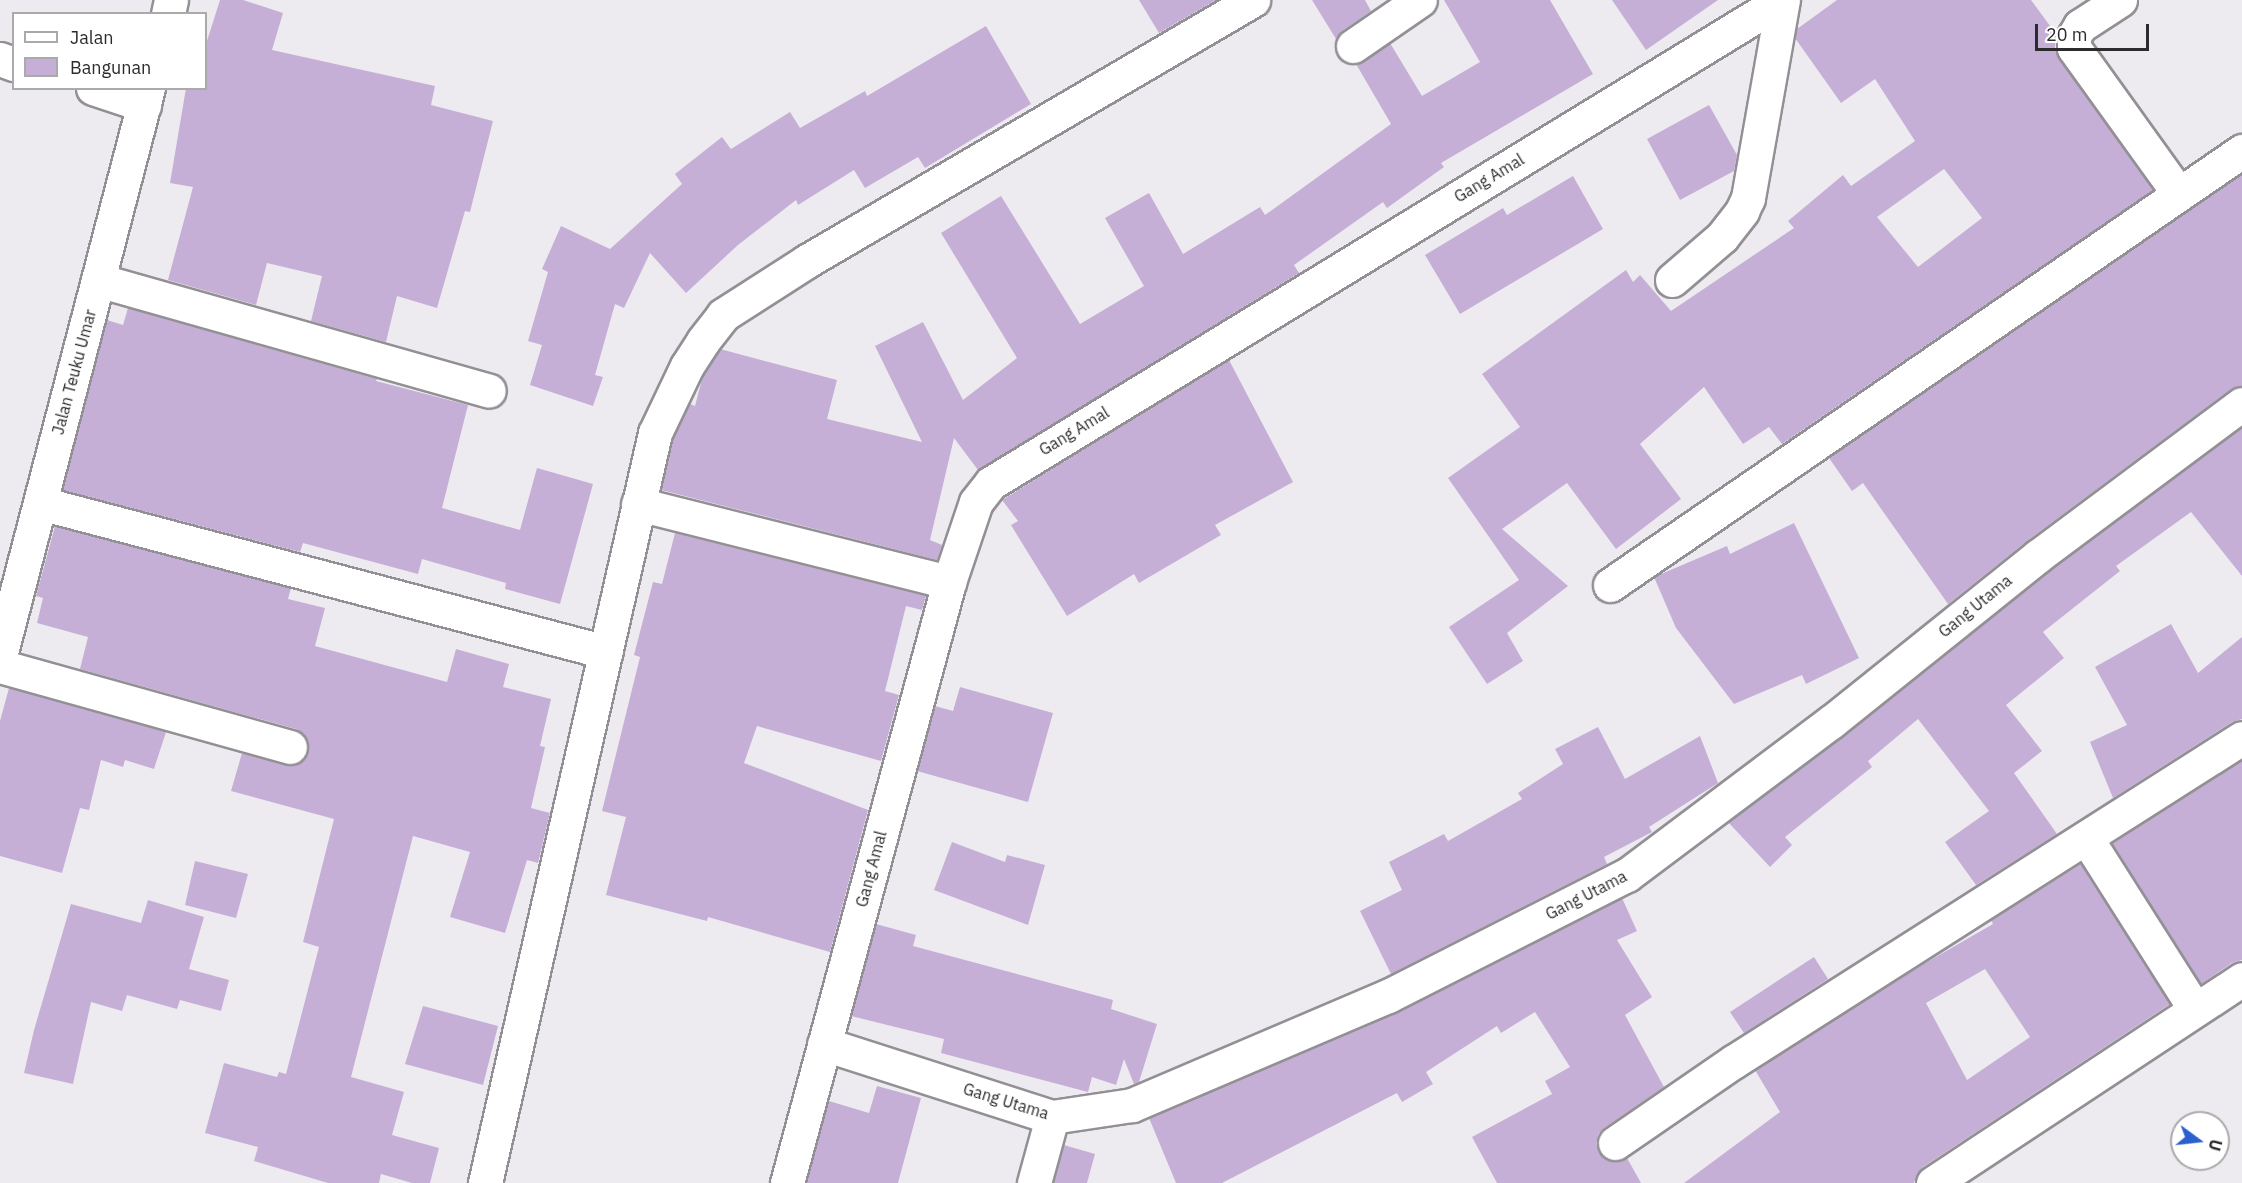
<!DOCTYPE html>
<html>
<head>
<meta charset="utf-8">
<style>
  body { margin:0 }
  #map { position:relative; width:2242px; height:1183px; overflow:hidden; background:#eeebf0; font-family:"IBM Plex Sans",sans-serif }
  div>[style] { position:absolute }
  .building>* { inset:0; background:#c6afd7 }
  .roads { filter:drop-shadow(2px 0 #939095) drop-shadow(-2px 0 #939095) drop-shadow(0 2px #939095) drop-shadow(0 -2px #939095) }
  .minor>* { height:33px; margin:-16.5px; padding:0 16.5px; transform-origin:16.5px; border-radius:16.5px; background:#fff }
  span { translate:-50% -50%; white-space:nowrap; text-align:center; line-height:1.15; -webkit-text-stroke:5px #fff; paint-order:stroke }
  .street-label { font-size:16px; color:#2b2a2c }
  .legend { position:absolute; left:12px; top:12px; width:195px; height:78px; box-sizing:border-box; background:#fff; border:2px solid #aaaaab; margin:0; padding:8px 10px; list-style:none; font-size:18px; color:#2b2a2c }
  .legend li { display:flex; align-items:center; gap:12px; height:30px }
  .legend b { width:30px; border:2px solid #aaaaab }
  .north { position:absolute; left:2170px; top:1111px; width:60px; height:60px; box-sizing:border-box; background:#fff; border:2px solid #aaaaab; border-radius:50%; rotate:105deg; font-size:16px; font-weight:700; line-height:24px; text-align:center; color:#2b2a2c }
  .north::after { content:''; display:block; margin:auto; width:21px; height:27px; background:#2c60ce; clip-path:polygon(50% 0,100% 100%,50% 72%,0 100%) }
  .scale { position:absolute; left:2035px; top:24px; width:114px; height:27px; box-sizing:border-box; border:3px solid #2b2a2c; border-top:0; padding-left:8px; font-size:18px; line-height:21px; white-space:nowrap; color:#2b2a2c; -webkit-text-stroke:4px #fff; paint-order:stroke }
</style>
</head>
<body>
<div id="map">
  <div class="building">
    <div style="clip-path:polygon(220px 0,243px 0,283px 13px,272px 50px,435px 86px,431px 105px,493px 121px,470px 212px,465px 211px,437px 308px,397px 296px,386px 342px,311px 321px,322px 276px,267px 263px,256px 305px,168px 280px,193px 187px,170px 183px,186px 88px,206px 88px,206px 44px)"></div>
    <div style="clip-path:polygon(1139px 0,1216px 0,1159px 33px)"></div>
    <div style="clip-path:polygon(1312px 0,1365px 0,1371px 11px,1342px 31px,1336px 39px)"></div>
    <div style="clip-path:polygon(1444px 0,1550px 0,1593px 74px,1441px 163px,1444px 167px,1387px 208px,1383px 202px,1294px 265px,1299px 273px,978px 470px,954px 438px,930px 540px,942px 545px,937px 560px,661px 490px,673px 439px,690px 404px,695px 406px,703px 375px,720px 349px,837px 380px,827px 419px,922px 442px,875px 346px,923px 322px,963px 400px,1017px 358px,941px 233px,1001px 196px,1080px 324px,1144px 286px,1105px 218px,1149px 193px,1183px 254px,1260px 207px,1265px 215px,1391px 124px,1356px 64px,1390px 43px,1422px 96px,1480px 62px)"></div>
    <div style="clip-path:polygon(1612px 0,1718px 0,1646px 50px)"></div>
    <div style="clip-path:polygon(evenodd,1837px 0,2031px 0,2056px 34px,2055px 48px,2059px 59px,2153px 190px,1782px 444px,1769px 427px,1743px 444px,1704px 387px,1640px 444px,1681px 499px,1616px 549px,1567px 483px,1502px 529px,1568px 586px,1507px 633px,1523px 661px,1487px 684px,1449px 627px,1519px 580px,1448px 478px,1520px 427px,1482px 374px,1626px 270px,1633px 282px,1640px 275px,1671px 311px,1794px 228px,1788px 221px,1843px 175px,1851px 186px,1915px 141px,1875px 79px,1841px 103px,1795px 38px,1797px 29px,1837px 0,1944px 169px,1982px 218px,1918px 267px,1877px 217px,1944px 169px)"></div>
    <div style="clip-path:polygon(986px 26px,1031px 104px,925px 168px,918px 157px,865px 188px,854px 170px,798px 205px,796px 200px,738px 245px,686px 293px,650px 253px,624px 308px,615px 304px,595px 375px,603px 377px,593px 406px,530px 385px,542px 345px,528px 341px,548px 272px,542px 269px,561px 226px,610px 249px,682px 184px,675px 174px,722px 137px,731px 149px,790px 112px,800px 128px,865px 91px,867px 96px)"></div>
    <div style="clip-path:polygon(1709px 105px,1737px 155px,1734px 171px,1680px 200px,1647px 139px)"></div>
    <div style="clip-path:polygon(2242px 174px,2242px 386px,2231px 389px,2027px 541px,1948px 604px,1863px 483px,1852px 491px,1829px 458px)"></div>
    <div style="clip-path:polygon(1573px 176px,1603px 229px,1460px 314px,1425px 255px,1503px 208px,1507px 215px)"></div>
    <div style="clip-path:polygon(128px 308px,377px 379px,376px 381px,468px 405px,442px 508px,520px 530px,537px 468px,593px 484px,560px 604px,505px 589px,506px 583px,422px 559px,418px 574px,303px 543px,300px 552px,63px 490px,107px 320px,123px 325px)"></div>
    <div style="clip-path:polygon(1229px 360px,1293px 482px,1215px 525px,1221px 535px,1139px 583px,1134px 574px,1067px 616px,1011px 525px,1018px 521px,1002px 500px)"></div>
    <div style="clip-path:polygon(2242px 427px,2242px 576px,2191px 512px,2116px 566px,2120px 571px,2043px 632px,2064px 658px,2006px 705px,2042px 751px,2014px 773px,2057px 834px,1976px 885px,1945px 842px,1989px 811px,1918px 719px,1868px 761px,1872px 767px,1785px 837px,1792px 845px,1770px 867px,1728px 822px,1842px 737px,2049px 571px)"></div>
    <div style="clip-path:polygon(1794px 523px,1859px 658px,1806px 684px,1802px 675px,1734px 704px,1676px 628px,1654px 577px,1727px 546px,1730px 554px)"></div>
    <div style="clip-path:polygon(55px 526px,291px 588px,288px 599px,325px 608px,315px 646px,447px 682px,456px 649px,509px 664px,503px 687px,551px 699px,540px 746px,545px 747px,531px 808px,550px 813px,538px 863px,527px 860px,505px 933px,450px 917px,470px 852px,413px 836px,351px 1077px,404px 1092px,392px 1135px,439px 1148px,430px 1183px,412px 1183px,381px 1174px,379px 1183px,328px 1183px,254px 1161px,258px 1147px,205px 1133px,224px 1063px,277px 1077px,279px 1072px,286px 1074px,319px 947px,303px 942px,334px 819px,231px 791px,242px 753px,286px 765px,295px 765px,303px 761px,308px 753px,308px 743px,304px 734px,296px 729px,80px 669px,88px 637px,37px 623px,43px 598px,36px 596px)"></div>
    <div style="clip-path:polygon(675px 533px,926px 596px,922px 610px,906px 606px,885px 691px,899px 695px,881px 761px,757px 726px,744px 763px,868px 810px,830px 952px,708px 917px,707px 921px,606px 895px,626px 817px,602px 811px,640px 657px,634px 655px,653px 582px,662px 584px)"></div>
    <div style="clip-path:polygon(2171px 624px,2198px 673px,2242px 637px,2242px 719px,2232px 722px,2113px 798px,2090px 742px,2127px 725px,2095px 667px)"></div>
    <div style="clip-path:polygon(960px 687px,1053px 713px,1028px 802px,917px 771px,935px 706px,953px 711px)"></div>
    <div style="clip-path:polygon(9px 688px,166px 732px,154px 769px,125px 760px,123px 767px,101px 760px,89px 810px,80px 808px,62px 873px,0 856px,0 721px)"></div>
    <div style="clip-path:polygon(1598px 727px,1625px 779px,1700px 736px,1718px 783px,1649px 827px,1652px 832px,1604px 857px,1607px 864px,1391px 974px,1360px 911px,1402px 890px,1389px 862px,1444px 834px,1448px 841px,1522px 799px,1518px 793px,1563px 764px,1555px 749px)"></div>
    <div style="clip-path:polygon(2242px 760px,2242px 960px,2232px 963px,2201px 984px,2112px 844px)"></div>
    <div style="clip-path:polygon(952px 842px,1005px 862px,1007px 855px,1045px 865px,1028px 925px,934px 890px)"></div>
    <div style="clip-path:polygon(195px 861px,248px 874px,236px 918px,185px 905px)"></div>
    <div style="clip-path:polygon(evenodd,2081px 864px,2170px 1004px,1923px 1167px,1917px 1174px,1914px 1183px,1684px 1183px,1780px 1112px,1755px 1070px,1908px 973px,1993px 924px,1991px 920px,2081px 864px,1985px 969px,2030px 1037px,1967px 1080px,1926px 1003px,1985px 969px)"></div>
    <div style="clip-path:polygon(1622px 898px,1637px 931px,1617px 940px,1652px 997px,1625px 1015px,1664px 1087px,1604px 1128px,1598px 1134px,1596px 1144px,1599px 1153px,1607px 1160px,1617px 1162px,1627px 1158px,1641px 1183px,1497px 1183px,1472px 1137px,1552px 1094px,1545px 1081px,1570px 1067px,1535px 1012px,1501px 1033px,1497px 1026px,1426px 1072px,1433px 1084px,1402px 1102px,1397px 1093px,1222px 1183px,1176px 1183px,1149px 1118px,1395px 1013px)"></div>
    <div style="clip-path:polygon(148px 900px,204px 917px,189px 969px,229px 980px,221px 1011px,180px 1000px,177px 1009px,127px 995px,122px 1011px,91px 1002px,73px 1084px,24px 1073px,34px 1030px,71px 904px,141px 923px)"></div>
    <div style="clip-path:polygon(876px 924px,916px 935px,913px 946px,1113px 1000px,1111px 1009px,1157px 1024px,1139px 1082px,1134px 1084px,1124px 1059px,1116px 1085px,1092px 1077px,1088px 1092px,941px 1053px,944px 1039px,851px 1016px)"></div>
    <div style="clip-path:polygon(1814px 957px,1828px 979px,1744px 1033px,1730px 1012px)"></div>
    <div style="clip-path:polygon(423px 1006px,498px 1026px,483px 1085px,405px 1064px)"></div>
    <div style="clip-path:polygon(877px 1086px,921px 1098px,898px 1183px,806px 1183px,829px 1101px,869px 1113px)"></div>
    <div style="clip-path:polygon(1064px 1145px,1095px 1154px,1087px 1183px,1053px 1183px)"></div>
  </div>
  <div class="roads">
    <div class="minor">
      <div style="left:2120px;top:0;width:48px;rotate:147deg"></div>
      <div style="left:2080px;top:26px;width:12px;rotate:121deg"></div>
      <div style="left:2074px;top:36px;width:12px;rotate:90deg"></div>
      <div style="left:2074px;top:48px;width:180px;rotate:54.3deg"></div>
      <div style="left:168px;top:14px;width:14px;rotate:-78deg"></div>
      <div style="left:1353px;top:46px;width:81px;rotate:-34.5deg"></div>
      <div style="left:0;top:59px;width:15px;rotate:20deg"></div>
      <div style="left:93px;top:88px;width:54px;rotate:18.4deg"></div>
      <div style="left:98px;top:280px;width:406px;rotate:15.8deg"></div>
      <div style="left:1672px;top:280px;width:66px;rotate:-40.7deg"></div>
      <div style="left:1722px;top:237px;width:33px;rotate:-52deg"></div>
      <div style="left:1742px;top:211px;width:14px;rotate:-65deg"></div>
      <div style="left:1748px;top:198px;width:201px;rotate:-80deg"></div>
      <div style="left:40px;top:503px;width:585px;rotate:14.75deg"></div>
      <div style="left:638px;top:504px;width:321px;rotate:14.1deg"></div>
      <div style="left:1610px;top:585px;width:767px;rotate:-34.48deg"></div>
      <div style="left:0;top:656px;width:587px;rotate:-75.4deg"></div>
      <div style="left:0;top:666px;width:301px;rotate:15.6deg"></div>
      <div style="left:2087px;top:839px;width:201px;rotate:57.6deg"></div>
      <div style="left:824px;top:1044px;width:239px;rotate:17.8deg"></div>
      <div style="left:1052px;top:1117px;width:81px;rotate:-8.5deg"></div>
      <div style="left:1132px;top:1105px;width:278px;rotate:-23.1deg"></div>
      <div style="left:1388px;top:996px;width:268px;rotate:-26.9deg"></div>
      <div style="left:1627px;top:875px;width:255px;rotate:-36.9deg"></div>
      <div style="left:1831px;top:722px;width:265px;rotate:-38.7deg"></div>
      <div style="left:2038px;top:556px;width:254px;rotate:-36.7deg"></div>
      <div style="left:1615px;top:1143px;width:143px;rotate:-34.5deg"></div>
      <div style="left:1733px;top:1062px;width:603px;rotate:-32.48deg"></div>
      <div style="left:485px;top:1183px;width:769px;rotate:-77.23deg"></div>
      <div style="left:655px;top:433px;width:74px;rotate:-64.5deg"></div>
      <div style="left:687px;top:366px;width:30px;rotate:-57deg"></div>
      <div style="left:703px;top:341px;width:33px;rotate:-52deg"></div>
      <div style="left:723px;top:315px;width:100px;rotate:-32.7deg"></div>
      <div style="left:807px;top:261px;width:517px;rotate:-30.34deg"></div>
      <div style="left:787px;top:1183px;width:622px;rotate:-74.91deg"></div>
      <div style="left:949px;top:582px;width:84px;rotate:-71.4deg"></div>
      <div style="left:976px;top:502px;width:24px;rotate:-52deg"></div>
      <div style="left:991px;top:483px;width:927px;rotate:-31.41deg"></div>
      <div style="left:1034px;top:1183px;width:68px;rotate:-74.7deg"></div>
      <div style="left:1933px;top:1183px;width:370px;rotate:-33.4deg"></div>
    </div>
  </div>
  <div class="street-label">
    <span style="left:1489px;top:178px;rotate:-31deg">Gang Amal</span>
    <span style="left:74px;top:372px;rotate:-75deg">Jalan Teuku Umar</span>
    <span style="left:1074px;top:431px;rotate:-31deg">Gang Amal</span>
    <span style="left:1975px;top:606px;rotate:-39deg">Gang Utama</span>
    <span style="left:871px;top:869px;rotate:-75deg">Gang Amal</span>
    <span style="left:1586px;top:895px;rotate:-27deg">Gang Utama</span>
    <span style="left:1006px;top:1101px;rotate:17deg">Gang Utama</span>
  </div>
  <ul class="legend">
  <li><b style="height:8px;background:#fff"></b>Jalan</li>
  <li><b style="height:16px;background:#c6afd7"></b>Bangunan</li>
  </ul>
  <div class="north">U</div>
  <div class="scale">20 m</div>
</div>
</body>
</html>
